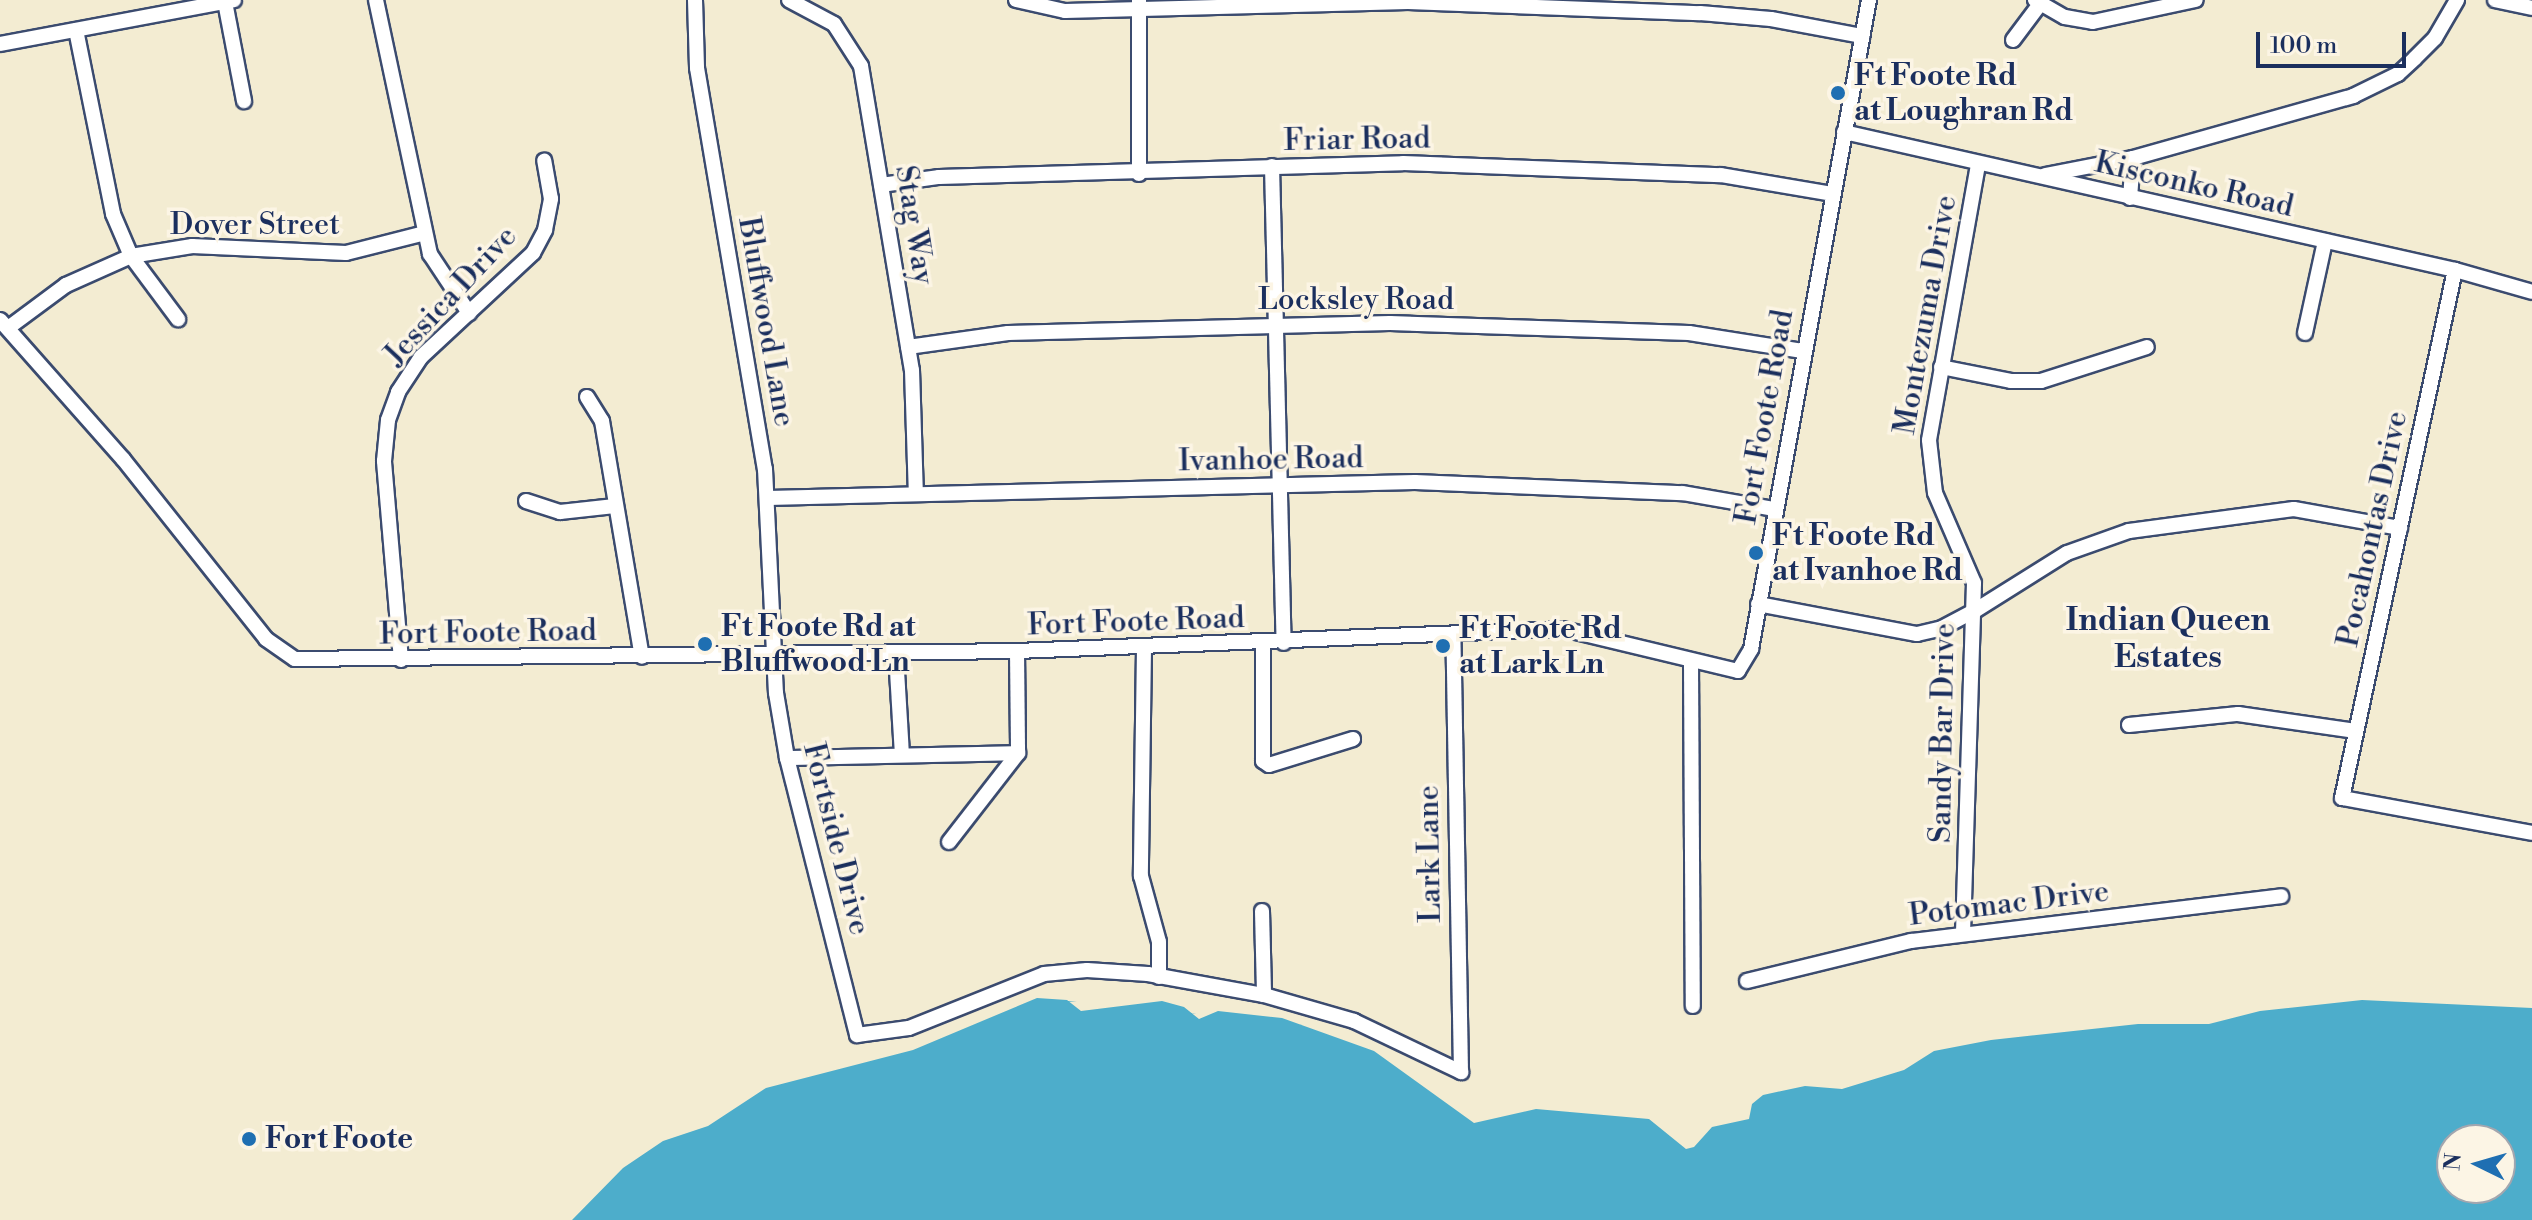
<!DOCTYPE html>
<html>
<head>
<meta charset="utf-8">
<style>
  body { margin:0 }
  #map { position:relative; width:2532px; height:1220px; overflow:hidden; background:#f3ecd2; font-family:"Libre Bodoni",serif }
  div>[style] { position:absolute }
  .water>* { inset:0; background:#4dadcb }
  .roads { filter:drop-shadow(2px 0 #3b4b6f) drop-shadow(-2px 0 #3b4b6f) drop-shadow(0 2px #3b4b6f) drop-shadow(0 -2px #3b4b6f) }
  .minor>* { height:14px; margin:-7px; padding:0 7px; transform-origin:7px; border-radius:7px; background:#fff }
  .dots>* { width:22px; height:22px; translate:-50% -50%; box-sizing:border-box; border:4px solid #fcf5e5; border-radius:50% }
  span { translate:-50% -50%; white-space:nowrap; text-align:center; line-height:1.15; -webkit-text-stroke:7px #fcf5e5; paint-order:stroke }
  .poi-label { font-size:30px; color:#1b2f5e; font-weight:700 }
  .left { translate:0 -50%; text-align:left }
  .street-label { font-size:30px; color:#1b2f5e }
  .neighbourhood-label { font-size:32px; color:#1b2f5e; font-weight:700 }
  .north { position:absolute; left:2436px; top:1124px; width:80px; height:80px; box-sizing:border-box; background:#fcf5e5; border:2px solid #a2a6af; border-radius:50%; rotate:275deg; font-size:22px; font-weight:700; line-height:32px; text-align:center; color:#1b2f5e }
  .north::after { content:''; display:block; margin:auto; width:28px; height:36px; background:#1f6fb2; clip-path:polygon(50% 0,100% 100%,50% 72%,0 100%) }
  .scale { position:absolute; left:2256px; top:32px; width:150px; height:36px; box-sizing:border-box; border:4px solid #1b2f5e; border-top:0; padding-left:10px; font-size:24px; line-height:28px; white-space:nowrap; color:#1b2f5e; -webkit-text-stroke:6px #fcf5e5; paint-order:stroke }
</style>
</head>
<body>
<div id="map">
  <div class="water">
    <div style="clip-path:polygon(evenodd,1037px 998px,1067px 1000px,1081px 1011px,1162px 1001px,1184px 1007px,1199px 1019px,1218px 1011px,1282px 1018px,1374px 1051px,1474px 1123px,1536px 1109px,1649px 1119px,1686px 1149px,1694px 1147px,1712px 1127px,1749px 1119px,1752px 1104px,1763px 1095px,1805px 1086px,1842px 1089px,1904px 1070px,1934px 1051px,1991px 1040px,2138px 1024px,2209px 1024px,2260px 1011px,2362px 1000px,2532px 1008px,2532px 1220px,572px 1220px,623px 1168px,663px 1141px,708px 1126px,766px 1088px,913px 1050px,1037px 998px,2452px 1140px,2500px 1140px,2500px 1188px,2452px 1188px,2452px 1140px)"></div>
  </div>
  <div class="roads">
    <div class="minor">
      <div style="left:376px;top:0;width:260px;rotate:78deg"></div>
      <div style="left:430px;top:254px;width:71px;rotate:56.5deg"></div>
      <div style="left:695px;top:0;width:68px;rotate:88.3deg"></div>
      <div style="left:697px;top:68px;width:407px;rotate:80.4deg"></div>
      <div style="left:765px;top:469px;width:224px;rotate:87.2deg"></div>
      <div style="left:776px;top:693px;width:66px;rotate:80.4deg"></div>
      <div style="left:787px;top:758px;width:286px;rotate:75.8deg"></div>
      <div style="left:857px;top:1035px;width:52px;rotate:-7.7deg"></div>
      <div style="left:909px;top:1028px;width:145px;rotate:-21.8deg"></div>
      <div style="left:1044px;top:974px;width:43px;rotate:-5.3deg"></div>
      <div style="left:1087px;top:970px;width:61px;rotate:3.8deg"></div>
      <div style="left:1148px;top:974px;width:118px;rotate:10.3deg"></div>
      <div style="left:1264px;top:995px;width:94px;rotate:16.1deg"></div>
      <div style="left:1354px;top:1021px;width:119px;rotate:25.5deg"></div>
      <div style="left:1461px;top:1072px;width:437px;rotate:-91deg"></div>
      <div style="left:789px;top:0;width:51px;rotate:28.1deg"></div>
      <div style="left:834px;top:24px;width:50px;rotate:57.3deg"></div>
      <div style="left:861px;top:66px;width:308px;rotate:80.5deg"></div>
      <div style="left:912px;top:370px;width:124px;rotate:88.2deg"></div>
      <div style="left:1016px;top:0;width:50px;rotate:12.7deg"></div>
      <div style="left:1065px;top:11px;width:343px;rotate:-1.5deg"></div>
      <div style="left:1408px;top:2px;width:292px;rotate:2.2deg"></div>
      <div style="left:1700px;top:13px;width:71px;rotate:4.8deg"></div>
      <div style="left:1771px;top:19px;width:93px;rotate:10.6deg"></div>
      <div style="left:1139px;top:0;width:174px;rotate:90deg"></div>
      <div style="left:2035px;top:0;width:34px;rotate:30deg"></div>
      <div style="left:2065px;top:17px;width:28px;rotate:10deg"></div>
      <div style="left:2093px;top:22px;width:105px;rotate:-12.1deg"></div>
      <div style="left:2495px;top:0;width:38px;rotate:12deg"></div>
      <div style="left:225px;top:2px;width:101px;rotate:79.1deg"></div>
      <div style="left:76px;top:30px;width:188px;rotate:78.6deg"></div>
      <div style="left:113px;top:214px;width:46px;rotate:66.8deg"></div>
      <div style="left:131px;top:256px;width:79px;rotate:53.3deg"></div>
      <div style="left:2013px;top:40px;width:45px;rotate:-53.1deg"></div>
      <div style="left:0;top:44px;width:238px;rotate:-10.6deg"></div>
      <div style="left:1844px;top:132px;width:626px;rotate:12.73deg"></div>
      <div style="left:2455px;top:270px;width:80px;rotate:15.9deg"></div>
      <div style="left:1272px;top:166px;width:477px;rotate:88.6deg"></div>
      <div style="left:2045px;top:175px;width:90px;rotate:-10.9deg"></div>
      <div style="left:2133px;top:158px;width:229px;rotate:-15.7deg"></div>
      <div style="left:2353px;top:96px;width:50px;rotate:-26.1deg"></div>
      <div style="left:2398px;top:74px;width:23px;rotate:-43deg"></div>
      <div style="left:2415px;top:58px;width:28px;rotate:-45deg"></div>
      <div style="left:2435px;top:38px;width:44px;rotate:-59.9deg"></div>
      <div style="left:881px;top:185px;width:59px;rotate:-7.9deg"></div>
      <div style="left:939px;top:177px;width:464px;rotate:-1.7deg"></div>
      <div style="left:1403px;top:163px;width:318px;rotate:2.2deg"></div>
      <div style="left:1721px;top:175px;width:113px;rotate:9.7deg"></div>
      <div style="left:2130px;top:198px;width:40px;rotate:-85.7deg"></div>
      <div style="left:2455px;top:270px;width:540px;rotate:102.08deg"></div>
      <div style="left:2342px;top:798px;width:193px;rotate:10.4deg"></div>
      <div style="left:0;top:320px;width:186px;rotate:48.5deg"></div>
      <div style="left:123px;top:459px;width:230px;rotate:51.5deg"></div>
      <div style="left:266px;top:639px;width:35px;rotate:35deg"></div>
      <div style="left:295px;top:659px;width:722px;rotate:-0.63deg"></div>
      <div style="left:1017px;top:651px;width:546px;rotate:-2.31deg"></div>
      <div style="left:1563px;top:629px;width:180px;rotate:13.5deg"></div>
      <div style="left:1738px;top:671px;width:26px;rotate:-59deg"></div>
      <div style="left:1751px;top:649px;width:660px;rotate:-79.7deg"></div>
      <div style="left:8px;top:328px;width:72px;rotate:-36.6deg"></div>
      <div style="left:66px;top:285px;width:71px;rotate:-24deg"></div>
      <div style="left:131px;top:256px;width:62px;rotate:-9.3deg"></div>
      <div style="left:192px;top:246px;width:154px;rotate:2.6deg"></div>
      <div style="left:346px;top:253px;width:81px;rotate:-14.2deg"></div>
      <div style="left:2305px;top:333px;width:94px;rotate:-77.7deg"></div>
      <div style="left:908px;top:347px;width:101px;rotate:-8deg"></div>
      <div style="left:1008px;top:333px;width:382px;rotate:-1.5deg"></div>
      <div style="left:1390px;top:323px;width:299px;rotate:1.9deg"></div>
      <div style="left:1689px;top:333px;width:115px;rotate:9deg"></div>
      <div style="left:1941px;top:367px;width:71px;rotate:11.3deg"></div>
      <div style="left:2011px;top:381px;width:30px"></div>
      <div style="left:2041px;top:381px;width:111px;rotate:-17.8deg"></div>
      <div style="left:587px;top:397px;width:28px;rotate:58deg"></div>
      <div style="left:602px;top:421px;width:239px;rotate:80.4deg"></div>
      <div style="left:768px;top:498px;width:647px;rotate:-1.42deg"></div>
      <div style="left:1415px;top:482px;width:268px;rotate:2.4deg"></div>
      <div style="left:1683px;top:493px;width:92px;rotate:10deg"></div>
      <div style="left:526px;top:501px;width:36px;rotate:18deg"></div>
      <div style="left:560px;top:512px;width:55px;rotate:-6.2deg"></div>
      <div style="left:1758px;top:604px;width:162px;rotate:10.7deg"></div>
      <div style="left:1917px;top:634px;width:26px;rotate:-13deg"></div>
      <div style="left:1942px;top:628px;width:38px;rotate:-28deg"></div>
      <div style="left:1976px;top:610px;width:107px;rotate:-32.1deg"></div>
      <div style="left:2067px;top:553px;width:66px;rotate:-19.5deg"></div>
      <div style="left:2129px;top:531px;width:166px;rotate:-7.6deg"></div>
      <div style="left:2294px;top:509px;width:108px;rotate:10.2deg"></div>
      <div style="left:1263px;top:644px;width:117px;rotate:90deg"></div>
      <div style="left:1263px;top:761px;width:7px;rotate:34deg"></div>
      <div style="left:1269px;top:765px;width:88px;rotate:-17.2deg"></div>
      <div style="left:1144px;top:648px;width:228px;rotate:90.8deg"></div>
      <div style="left:1141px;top:876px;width:68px;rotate:74.7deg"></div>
      <div style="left:1159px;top:942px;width:35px;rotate:90deg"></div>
      <div style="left:1017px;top:651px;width:102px;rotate:89.4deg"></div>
      <div style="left:896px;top:654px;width:101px;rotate:86.6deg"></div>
      <div style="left:401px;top:660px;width:200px;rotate:-94.9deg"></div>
      <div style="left:384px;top:461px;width:41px;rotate:-84.4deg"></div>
      <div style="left:388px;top:420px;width:30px;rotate:-70deg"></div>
      <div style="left:398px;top:392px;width:42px;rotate:-56.7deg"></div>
      <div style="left:421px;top:357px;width:153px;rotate:-42.9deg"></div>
      <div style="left:533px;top:253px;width:26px;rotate:-62deg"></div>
      <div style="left:545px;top:230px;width:32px;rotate:-79deg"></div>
      <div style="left:551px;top:199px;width:39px;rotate:-100deg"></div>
      <div style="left:1691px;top:663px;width:343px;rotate:89.7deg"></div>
      <div style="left:2129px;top:725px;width:110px;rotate:-5.8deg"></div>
      <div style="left:2238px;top:714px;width:119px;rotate:8.2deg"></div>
      <div style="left:787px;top:758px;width:231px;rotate:-1.2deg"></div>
      <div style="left:949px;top:842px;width:113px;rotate:-52.2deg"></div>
      <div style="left:1262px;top:911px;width:84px;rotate:88.6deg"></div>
      <div style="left:1963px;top:933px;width:350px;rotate:-88.2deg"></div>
      <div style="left:1974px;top:583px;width:98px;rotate:-113.4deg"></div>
      <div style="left:1935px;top:493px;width:53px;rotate:-96.5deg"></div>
      <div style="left:1929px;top:440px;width:280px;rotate:-79.9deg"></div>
      <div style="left:1747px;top:981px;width:169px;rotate:-13.7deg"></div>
      <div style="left:1911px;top:941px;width:373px;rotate:-6.9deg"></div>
    </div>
  </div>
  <div class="dots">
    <div style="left:1838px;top:93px;background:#1f6fb2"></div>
    <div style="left:1756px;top:553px;background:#1f6fb2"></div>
    <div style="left:705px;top:644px;background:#1f6fb2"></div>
    <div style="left:1443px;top:646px;background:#1f6fb2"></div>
    <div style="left:249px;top:1139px;background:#1f6fb2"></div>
  </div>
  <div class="poi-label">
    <span class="left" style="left:1854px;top:93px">Ft Foote Rd<br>at Loughran Rd</span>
    <span class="left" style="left:1772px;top:553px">Ft Foote Rd<br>at Ivanhoe Rd</span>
    <span class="left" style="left:721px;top:644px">Ft Foote Rd at<br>Bluffwood Ln</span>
    <span class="left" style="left:1459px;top:646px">Ft Foote Rd<br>at Lark Ln</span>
    <span class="left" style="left:265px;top:1139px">Fort Foote</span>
  </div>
  <div class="street-label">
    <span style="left:1357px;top:140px;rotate:-1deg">Friar Road</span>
    <span style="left:2194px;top:185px;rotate:13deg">Kisconko Road</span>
    <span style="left:255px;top:225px">Dover Street</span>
    <span style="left:914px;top:225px;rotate:81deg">Stag Way</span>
    <span style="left:451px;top:296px;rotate:-47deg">Jessica Drive</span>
    <span style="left:1356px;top:300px">Locksley Road</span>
    <span style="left:1926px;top:315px;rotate:-80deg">Montezuma Drive</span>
    <span style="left:766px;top:322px;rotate:80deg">Bluffwood Lane</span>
    <span style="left:1765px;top:417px;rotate:-80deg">Fort Foote Road</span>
    <span style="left:1271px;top:460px;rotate:-1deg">Ivanhoe Road</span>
    <span style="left:2373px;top:529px;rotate:-78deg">Pocahontas Drive</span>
    <span style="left:1136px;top:622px;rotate:-2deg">Fort Foote Road</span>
    <span style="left:488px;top:633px;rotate:-1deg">Fort Foote Road</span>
    <span style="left:1943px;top:733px;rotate:-89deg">Sandy Bar Drive</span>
    <span style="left:836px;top:839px;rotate:76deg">Fortside Drive</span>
    <span style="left:1430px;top:854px;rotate:-91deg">Lark Lane</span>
    <span style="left:2009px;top:904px;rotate:-7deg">Potomac Drive</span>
  </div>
  <div class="neighbourhood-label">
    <span style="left:2168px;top:639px">Indian Queen<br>Estates</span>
  </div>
  <div class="north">N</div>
  <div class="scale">100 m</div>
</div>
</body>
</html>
